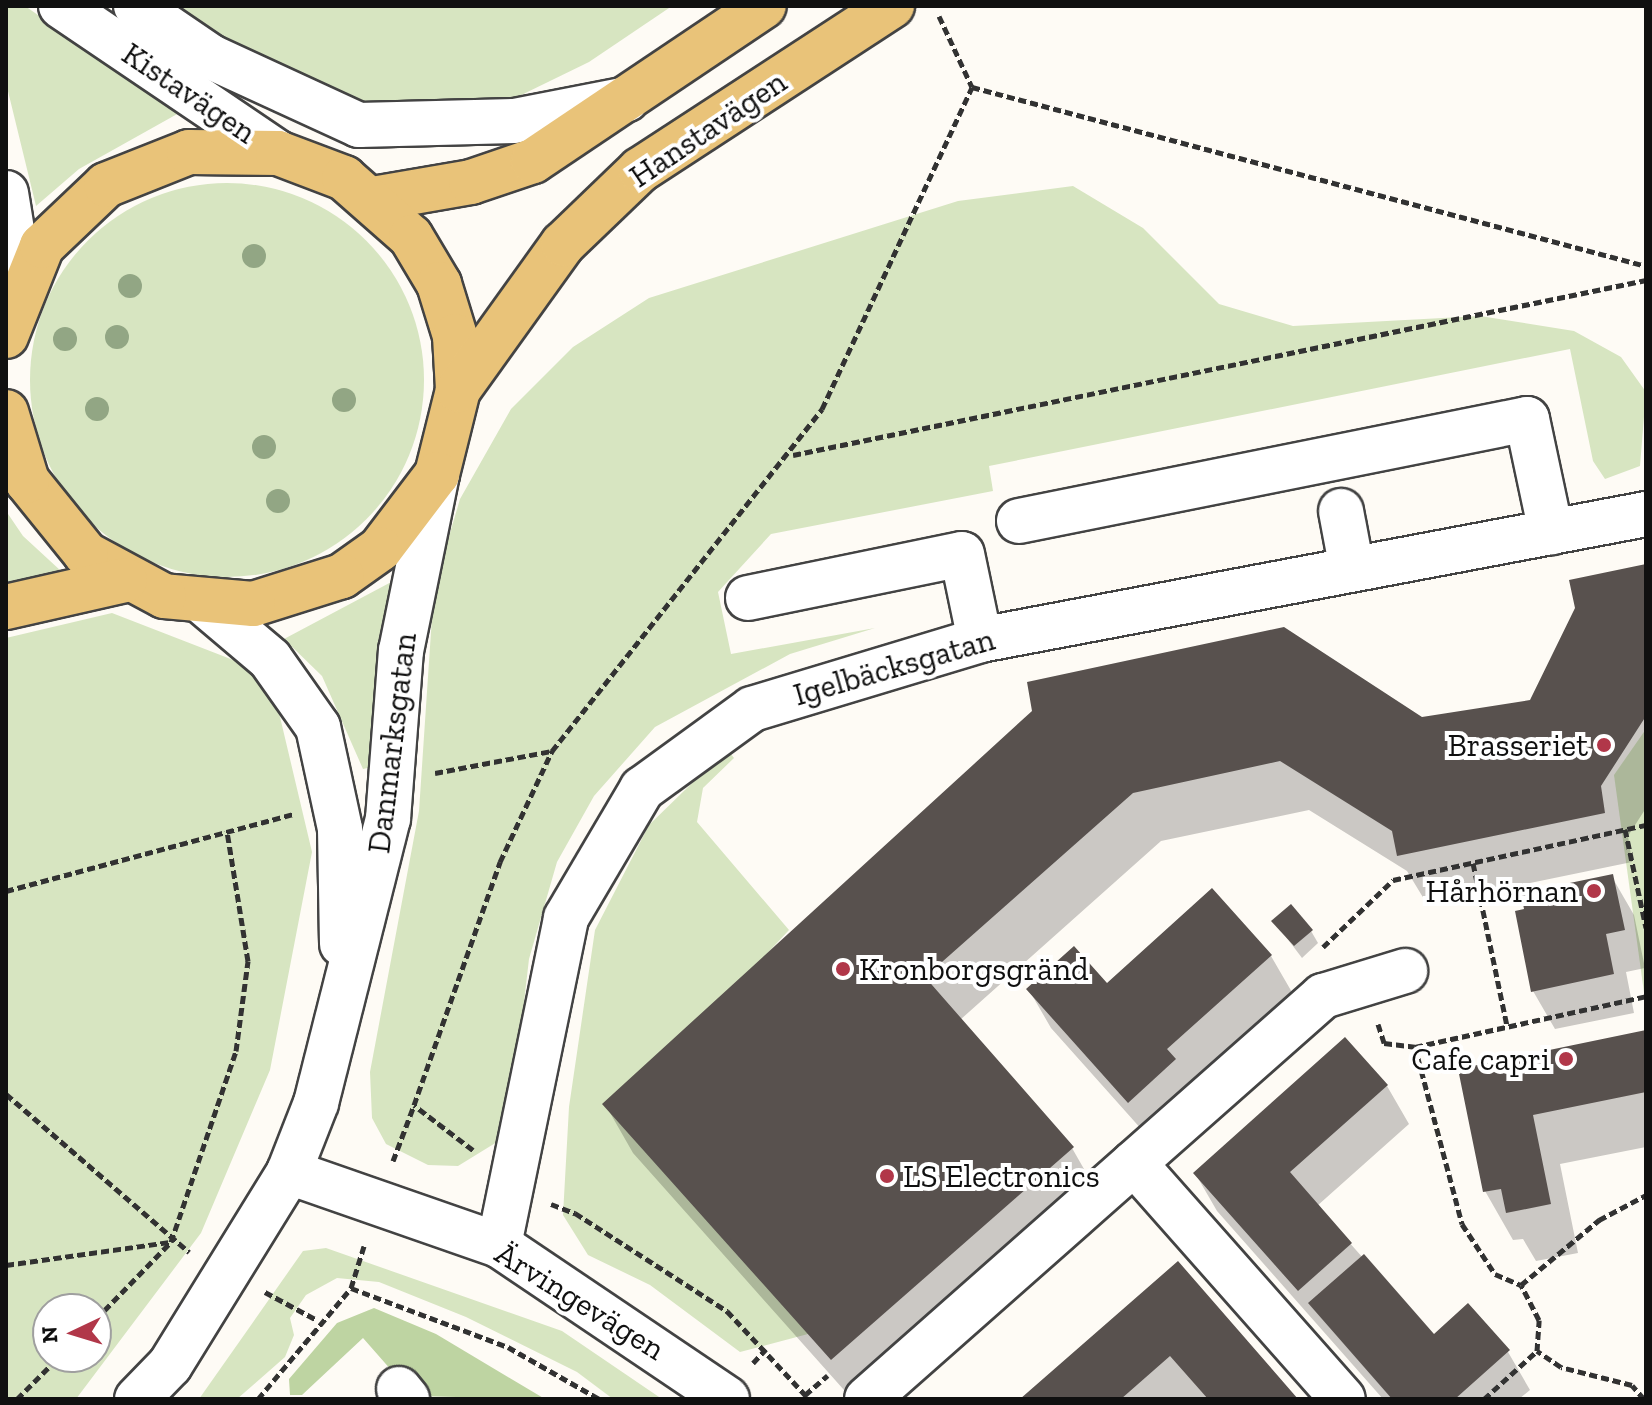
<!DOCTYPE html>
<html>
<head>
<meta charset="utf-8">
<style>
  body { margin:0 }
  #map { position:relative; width:1652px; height:1405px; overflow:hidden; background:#fefbf5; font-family:"Zilla Slab",serif }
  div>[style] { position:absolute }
  .green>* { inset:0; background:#d7e5c1 }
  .round { border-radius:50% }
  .forest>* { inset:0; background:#bed4a2 }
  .shadow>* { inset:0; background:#0003 }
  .building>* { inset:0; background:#58514e }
  .path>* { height:5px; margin-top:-2.5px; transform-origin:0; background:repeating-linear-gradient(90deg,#323232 0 8px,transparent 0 12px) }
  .roads { filter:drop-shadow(2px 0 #434343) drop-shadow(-2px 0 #434343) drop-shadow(0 2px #434343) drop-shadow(0 -2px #434343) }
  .minor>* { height:44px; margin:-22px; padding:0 22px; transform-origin:22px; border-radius:22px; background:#fff }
  .major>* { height:44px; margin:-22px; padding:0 22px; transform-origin:22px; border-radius:22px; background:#e9c379 }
  .trees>* { width:24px; height:24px; margin:-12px; border-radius:50%; background:#92a684 }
  .dots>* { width:22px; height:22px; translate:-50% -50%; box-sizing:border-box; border:4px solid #fff; border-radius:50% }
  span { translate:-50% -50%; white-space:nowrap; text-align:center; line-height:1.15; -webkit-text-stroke:8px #fff; paint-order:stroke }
  .street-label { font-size:32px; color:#101010 }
  .poi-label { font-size:32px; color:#101010 }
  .right { translate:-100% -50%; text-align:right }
  .left { translate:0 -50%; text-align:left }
  .frame { position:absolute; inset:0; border:8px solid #101010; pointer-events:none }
  .north { position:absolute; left:32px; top:1293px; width:80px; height:80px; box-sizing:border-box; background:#fff; border:2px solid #9f9f9f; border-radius:50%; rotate:266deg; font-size:22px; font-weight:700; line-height:32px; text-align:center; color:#101010 }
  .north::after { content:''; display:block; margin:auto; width:28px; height:36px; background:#b13749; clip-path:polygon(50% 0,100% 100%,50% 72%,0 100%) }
</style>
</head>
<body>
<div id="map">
  <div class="green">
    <div style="clip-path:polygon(6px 6px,25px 6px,179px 113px,79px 169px,36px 206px,6px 83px)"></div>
    <div style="clip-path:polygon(166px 6px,672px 6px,589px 62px,509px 101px,363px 108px,297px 85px)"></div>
    <div class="round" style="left:30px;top:183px;width:394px;height:394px"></div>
    <div style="clip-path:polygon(1073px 186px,1143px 228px,1219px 304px,1293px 326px,1480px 316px,1574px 331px,1621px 357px,1646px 392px,1640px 466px,1605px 479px,1593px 461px,1570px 349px,989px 466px,993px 491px,771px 534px,718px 592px,731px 654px,875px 628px,790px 654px,655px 727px,594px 796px,557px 862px,529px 959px,511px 1114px,497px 1142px,458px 1166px,428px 1165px,386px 1144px,372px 1118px,370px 1072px,419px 811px,434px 587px,460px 499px,511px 409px,573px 347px,649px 298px,958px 201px)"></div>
    <div style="clip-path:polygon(6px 511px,23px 536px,61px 571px,6px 582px)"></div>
    <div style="clip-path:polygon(395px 580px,377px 766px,363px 769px,322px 676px,284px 639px)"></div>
    <div style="clip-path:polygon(evenodd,112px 613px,241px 663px,276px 700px,312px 852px,270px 1070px,201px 1233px,76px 1399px,6px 1399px,6px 638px,112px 613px,48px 1309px,96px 1309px,96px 1357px,48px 1357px,48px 1309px)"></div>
    <div style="clip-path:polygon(1646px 729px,1646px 1007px,1614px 775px)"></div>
    <div style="clip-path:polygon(727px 749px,734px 758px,703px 788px,697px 822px,789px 930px,761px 960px,808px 1334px,740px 1352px,650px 1285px,588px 1255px,563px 1215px,569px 1107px,595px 930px,649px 825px)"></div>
    <div style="clip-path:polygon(326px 1248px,562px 1331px,662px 1399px,613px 1399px,577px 1372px,466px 1317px,379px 1282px,337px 1278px,306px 1295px,290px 1318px,294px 1335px,285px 1357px,237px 1399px,199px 1399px,303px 1251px)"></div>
  </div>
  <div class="forest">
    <div style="clip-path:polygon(374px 1308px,436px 1334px,545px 1399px,414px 1396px,363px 1338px,302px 1395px,290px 1395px,289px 1379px,337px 1323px)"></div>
  </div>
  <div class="shadow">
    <div style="clip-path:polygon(1646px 566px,1646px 808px,1628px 836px,1632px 862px,1427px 904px,1407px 871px,1309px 810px,1161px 841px,960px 1020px,1072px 1148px,1100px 1197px,852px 1399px,633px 1153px,605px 1104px,1034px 712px,1422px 719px,1531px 702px)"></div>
    <div style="clip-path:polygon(1612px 877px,1634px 915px,1645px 968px,1626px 972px,1634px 1013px,1555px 1029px,1533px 991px)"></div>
    <div style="clip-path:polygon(1274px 921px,1311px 931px,1318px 943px,1302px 958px)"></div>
    <div style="clip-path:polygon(1271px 956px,1293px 994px,1151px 1140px,1051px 1028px,1029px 990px,1107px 985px)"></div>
    <div style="clip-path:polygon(1646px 1032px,1646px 1147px,1560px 1164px,1578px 1253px,1536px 1261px,1523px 1239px,1513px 1240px,1485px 1191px,1460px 1070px)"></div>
    <div style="clip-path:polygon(1387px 1086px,1409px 1124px,1317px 1206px,1433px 1337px,1508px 1352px,1530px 1390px,1519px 1399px,1383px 1399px,1217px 1211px,1195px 1173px)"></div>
    <div style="clip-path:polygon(1178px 1264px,1295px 1399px,1023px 1399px)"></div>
  </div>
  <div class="building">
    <div style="clip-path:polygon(1646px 564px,1646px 716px,1601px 786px,1605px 813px,1397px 856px,1392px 831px,1280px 761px,1133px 793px,925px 977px,1074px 1147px,831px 1360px,602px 1104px,1032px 711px,1027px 682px,1284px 627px,1422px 717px,1530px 700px,1575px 608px,1569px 580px)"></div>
    <div style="clip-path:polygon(1613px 874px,1625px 930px,1606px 934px,1614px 974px,1531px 992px,1515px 911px,1524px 909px,1521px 893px)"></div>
    <div style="clip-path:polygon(1212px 888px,1272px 955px,1167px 1049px,1176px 1059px,1128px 1103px,1026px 989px,1074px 946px,1107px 983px)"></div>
    <div style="clip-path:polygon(1291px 904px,1313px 930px,1294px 946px,1271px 921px)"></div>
    <div style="clip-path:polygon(1646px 1030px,1646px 1092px,1533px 1115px,1551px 1204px,1506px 1213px,1501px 1189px,1483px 1192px,1458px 1069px)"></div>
    <div style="clip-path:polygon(1345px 1037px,1388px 1085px,1290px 1172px,1352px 1243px,1298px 1291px,1193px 1173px)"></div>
    <div style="clip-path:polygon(1364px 1254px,1434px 1334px,1468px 1303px,1510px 1350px,1455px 1399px,1392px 1399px,1308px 1303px)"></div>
    <div style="clip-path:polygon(1178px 1261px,1298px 1399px,1208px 1399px,1170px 1356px,1121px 1399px,1020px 1399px)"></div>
  </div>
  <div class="path">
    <div style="left:939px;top:16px;width:78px;rotate:65.1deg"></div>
    <div style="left:972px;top:87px;width:697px;rotate:14.87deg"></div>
    <div style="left:793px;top:455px;width:871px;rotate:-11.59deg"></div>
    <div style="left:435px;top:773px;width:118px;rotate:-10.7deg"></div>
    <div style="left:1625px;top:829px;width:101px;rotate:78deg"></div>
    <div style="left:1473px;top:863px;width:167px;rotate:78.2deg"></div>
    <div style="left:6px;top:891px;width:297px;rotate:-15deg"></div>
    <div style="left:1323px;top:947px;width:97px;rotate:-43.7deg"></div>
    <div style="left:1393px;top:880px;width:259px;rotate:-12.3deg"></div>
    <div style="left:1378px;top:1024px;width:20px;rotate:72deg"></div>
    <div style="left:1384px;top:1043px;width:31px;rotate:7deg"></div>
    <div style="left:1415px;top:1047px;width:237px;rotate:-12.4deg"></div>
    <div style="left:1415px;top:1047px;width:183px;rotate:75.1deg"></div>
    <div style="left:1462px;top:1224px;width:60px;rotate:56.6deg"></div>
    <div style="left:1495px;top:1274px;width:28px;rotate:23deg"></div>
    <div style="left:6px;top:1094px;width:242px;rotate:40.8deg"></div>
    <div style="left:473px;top:1150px;width:74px;rotate:-142.7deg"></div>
    <div style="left:414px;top:1105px;width:258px;rotate:-70.5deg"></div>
    <div style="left:500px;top:862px;width:123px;rotate:-64.9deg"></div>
    <div style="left:552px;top:751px;width:436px;rotate:-51.7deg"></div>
    <div style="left:822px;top:409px;width:355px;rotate:-65deg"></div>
    <div style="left:393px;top:1161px;width:60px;rotate:-69.4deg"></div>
    <div style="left:551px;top:1204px;width:26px;rotate:21deg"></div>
    <div style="left:575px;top:1213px;width:181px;rotate:32.8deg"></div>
    <div style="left:727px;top:1311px;width:120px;rotate:47deg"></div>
    <div style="left:6px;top:1265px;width:166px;rotate:-8deg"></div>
    <div style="left:351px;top:1288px;width:168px;rotate:20.6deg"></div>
    <div style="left:508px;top:1347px;width:105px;rotate:29.7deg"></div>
    <div style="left:265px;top:1292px;width:59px;rotate:28.3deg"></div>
    <div style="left:96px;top:1319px;width:107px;rotate:-45.8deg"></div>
    <div style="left:171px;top:1242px;width:202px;rotate:-71.2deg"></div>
    <div style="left:236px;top:1051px;width:91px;rotate:-82.4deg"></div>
    <div style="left:248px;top:961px;width:132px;rotate:-99.2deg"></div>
    <div style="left:753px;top:1363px;width:19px;rotate:-47deg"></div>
    <div style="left:805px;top:1395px;width:30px;rotate:-41deg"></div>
    <div style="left:17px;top:1399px;width:59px;rotate:-45deg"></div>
    <div style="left:258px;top:1399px;width:145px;rotate:-50deg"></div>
    <div style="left:351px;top:1288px;width:44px;rotate:-72.8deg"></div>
    <div style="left:1484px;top:1399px;width:72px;rotate:-42.2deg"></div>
    <div style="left:1644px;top:1399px;width:18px;rotate:-131deg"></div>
    <div style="left:1632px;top:1385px;width:73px;rotate:-165.8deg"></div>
    <div style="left:1561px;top:1367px;width:29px;rotate:-146deg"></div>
    <div style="left:1537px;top:1351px;width:31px;rotate:-86deg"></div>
    <div style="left:1539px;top:1320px;width:39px;rotate:-117deg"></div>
    <div style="left:1521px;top:1285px;width:102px;rotate:-39.8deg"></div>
    <div style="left:1599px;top:1220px;width:53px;rotate:-28deg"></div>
  </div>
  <div class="roads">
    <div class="minor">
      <div style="left:61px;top:6px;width:262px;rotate:34.1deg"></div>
      <div style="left:136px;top:6px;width:91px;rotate:34.2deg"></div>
      <div style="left:211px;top:57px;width:163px;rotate:24.7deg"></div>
      <div style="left:359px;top:125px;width:155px;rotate:-1.5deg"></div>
      <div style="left:514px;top:121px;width:115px;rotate:-11deg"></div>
      <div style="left:6px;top:193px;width:94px;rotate:80.8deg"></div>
      <div style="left:1341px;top:511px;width:59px;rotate:79.3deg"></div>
      <div style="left:1019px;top:521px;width:518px;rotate:-11.35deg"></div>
      <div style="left:1527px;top:419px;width:116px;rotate:78deg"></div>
      <div style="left:748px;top:598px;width:218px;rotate:-11.6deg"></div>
      <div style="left:962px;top:554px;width:88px;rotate:78.2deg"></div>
      <div style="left:205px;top:604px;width:85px;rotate:40.2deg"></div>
      <div style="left:270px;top:659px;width:83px;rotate:54.8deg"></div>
      <div style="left:318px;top:727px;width:104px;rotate:77.8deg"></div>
      <div style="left:340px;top:829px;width:115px;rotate:89deg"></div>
      <div style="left:1134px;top:1163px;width:315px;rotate:48.5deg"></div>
      <div style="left:289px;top:1172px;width:222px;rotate:19.2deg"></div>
      <div style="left:499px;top:1245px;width:275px;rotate:34deg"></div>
      <div style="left:499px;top:1245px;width:334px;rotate:-78.4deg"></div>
      <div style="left:566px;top:918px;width:150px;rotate:-59.5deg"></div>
      <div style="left:642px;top:789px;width:136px;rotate:-36deg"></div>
      <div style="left:752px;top:709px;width:238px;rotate:-16.8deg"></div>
      <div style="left:980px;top:640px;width:678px;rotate:-10.71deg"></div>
      <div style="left:399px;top:1389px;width:13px;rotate:51deg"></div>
      <div style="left:137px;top:1399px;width:47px;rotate:-45.9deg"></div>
      <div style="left:170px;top:1365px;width:227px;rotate:-58.3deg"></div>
      <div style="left:289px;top:1172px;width:74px;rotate:-68.6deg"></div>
      <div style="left:316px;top:1103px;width:293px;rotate:-75.8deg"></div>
      <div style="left:388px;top:819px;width:169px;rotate:-85.6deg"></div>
      <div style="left:401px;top:651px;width:181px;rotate:-78.5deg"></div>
      <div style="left:867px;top:1399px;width:609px;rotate:-41.47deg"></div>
      <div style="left:1323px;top:996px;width:86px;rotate:-17deg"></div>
    </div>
    <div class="major">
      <div style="left:373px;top:199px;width:99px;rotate:-9.8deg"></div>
      <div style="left:471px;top:182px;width:65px;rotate:-18.7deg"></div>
      <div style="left:533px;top:161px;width:278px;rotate:-33.9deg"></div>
      <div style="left:6px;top:336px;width:97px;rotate:-68.2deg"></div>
      <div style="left:42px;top:246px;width:88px;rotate:-43.6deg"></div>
      <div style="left:106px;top:185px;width:89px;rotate:-21.7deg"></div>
      <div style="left:189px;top:152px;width:89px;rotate:0.6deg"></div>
      <div style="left:278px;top:153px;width:71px;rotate:20.7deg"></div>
      <div style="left:344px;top:178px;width:89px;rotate:41.4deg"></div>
      <div style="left:411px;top:237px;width:55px;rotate:59.2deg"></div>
      <div style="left:439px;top:284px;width:54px;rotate:72.9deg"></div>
      <div style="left:455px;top:336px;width:54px;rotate:86.8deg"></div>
      <div style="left:458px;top:390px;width:87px;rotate:104deg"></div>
      <div style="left:437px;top:474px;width:94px;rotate:127.2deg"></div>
      <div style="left:380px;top:549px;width:47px;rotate:144.6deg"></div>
      <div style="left:342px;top:576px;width:93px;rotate:162.5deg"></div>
      <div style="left:253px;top:604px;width:89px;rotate:-174.9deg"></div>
      <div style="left:164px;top:596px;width:89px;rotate:-151.7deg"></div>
      <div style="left:86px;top:554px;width:94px;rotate:-128.9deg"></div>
      <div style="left:27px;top:481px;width:72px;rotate:-106.9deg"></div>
      <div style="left:458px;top:390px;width:180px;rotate:-54.3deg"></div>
      <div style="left:563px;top:244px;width:107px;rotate:-43.9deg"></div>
      <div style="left:640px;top:170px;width:301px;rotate:-33.1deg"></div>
      <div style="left:6px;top:607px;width:122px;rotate:-12.8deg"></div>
    </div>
  </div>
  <div class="trees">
    <div style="left:254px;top:256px"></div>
    <div style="left:130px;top:286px"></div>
    <div style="left:117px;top:337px"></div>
    <div style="left:65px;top:339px"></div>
    <div style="left:344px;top:400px"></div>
    <div style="left:97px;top:409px"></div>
    <div style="left:264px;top:447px"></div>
    <div style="left:278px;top:501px"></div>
  </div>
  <div class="dots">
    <div style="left:1604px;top:745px;background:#b13749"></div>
    <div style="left:1594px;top:891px;background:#b13749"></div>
    <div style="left:843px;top:969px;background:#b13749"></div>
    <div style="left:1566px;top:1059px;background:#b13749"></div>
    <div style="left:887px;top:1176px;background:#b13749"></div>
  </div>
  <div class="street-label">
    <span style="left:189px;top:93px;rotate:34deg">Kistavägen</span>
    <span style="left:708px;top:129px;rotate:-34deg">Hanstavägen</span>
    <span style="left:894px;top:667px;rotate:-16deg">Igelbäcksgatan</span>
    <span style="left:392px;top:743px;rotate:-83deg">Danmarksgatan</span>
    <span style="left:580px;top:1301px;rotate:32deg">Ärvingevägen</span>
  </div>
  <div class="poi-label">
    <span class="right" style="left:1588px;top:745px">Brasseriet</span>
    <span class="right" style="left:1578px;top:891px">Hårhörnan</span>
    <span class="left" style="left:859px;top:969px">Kronborgsgränd</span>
    <span class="right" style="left:1550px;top:1059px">Cafe capri</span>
    <span class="left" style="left:903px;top:1176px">LS Electronics</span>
  </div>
  <div class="frame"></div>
  <div class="north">N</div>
</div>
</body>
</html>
